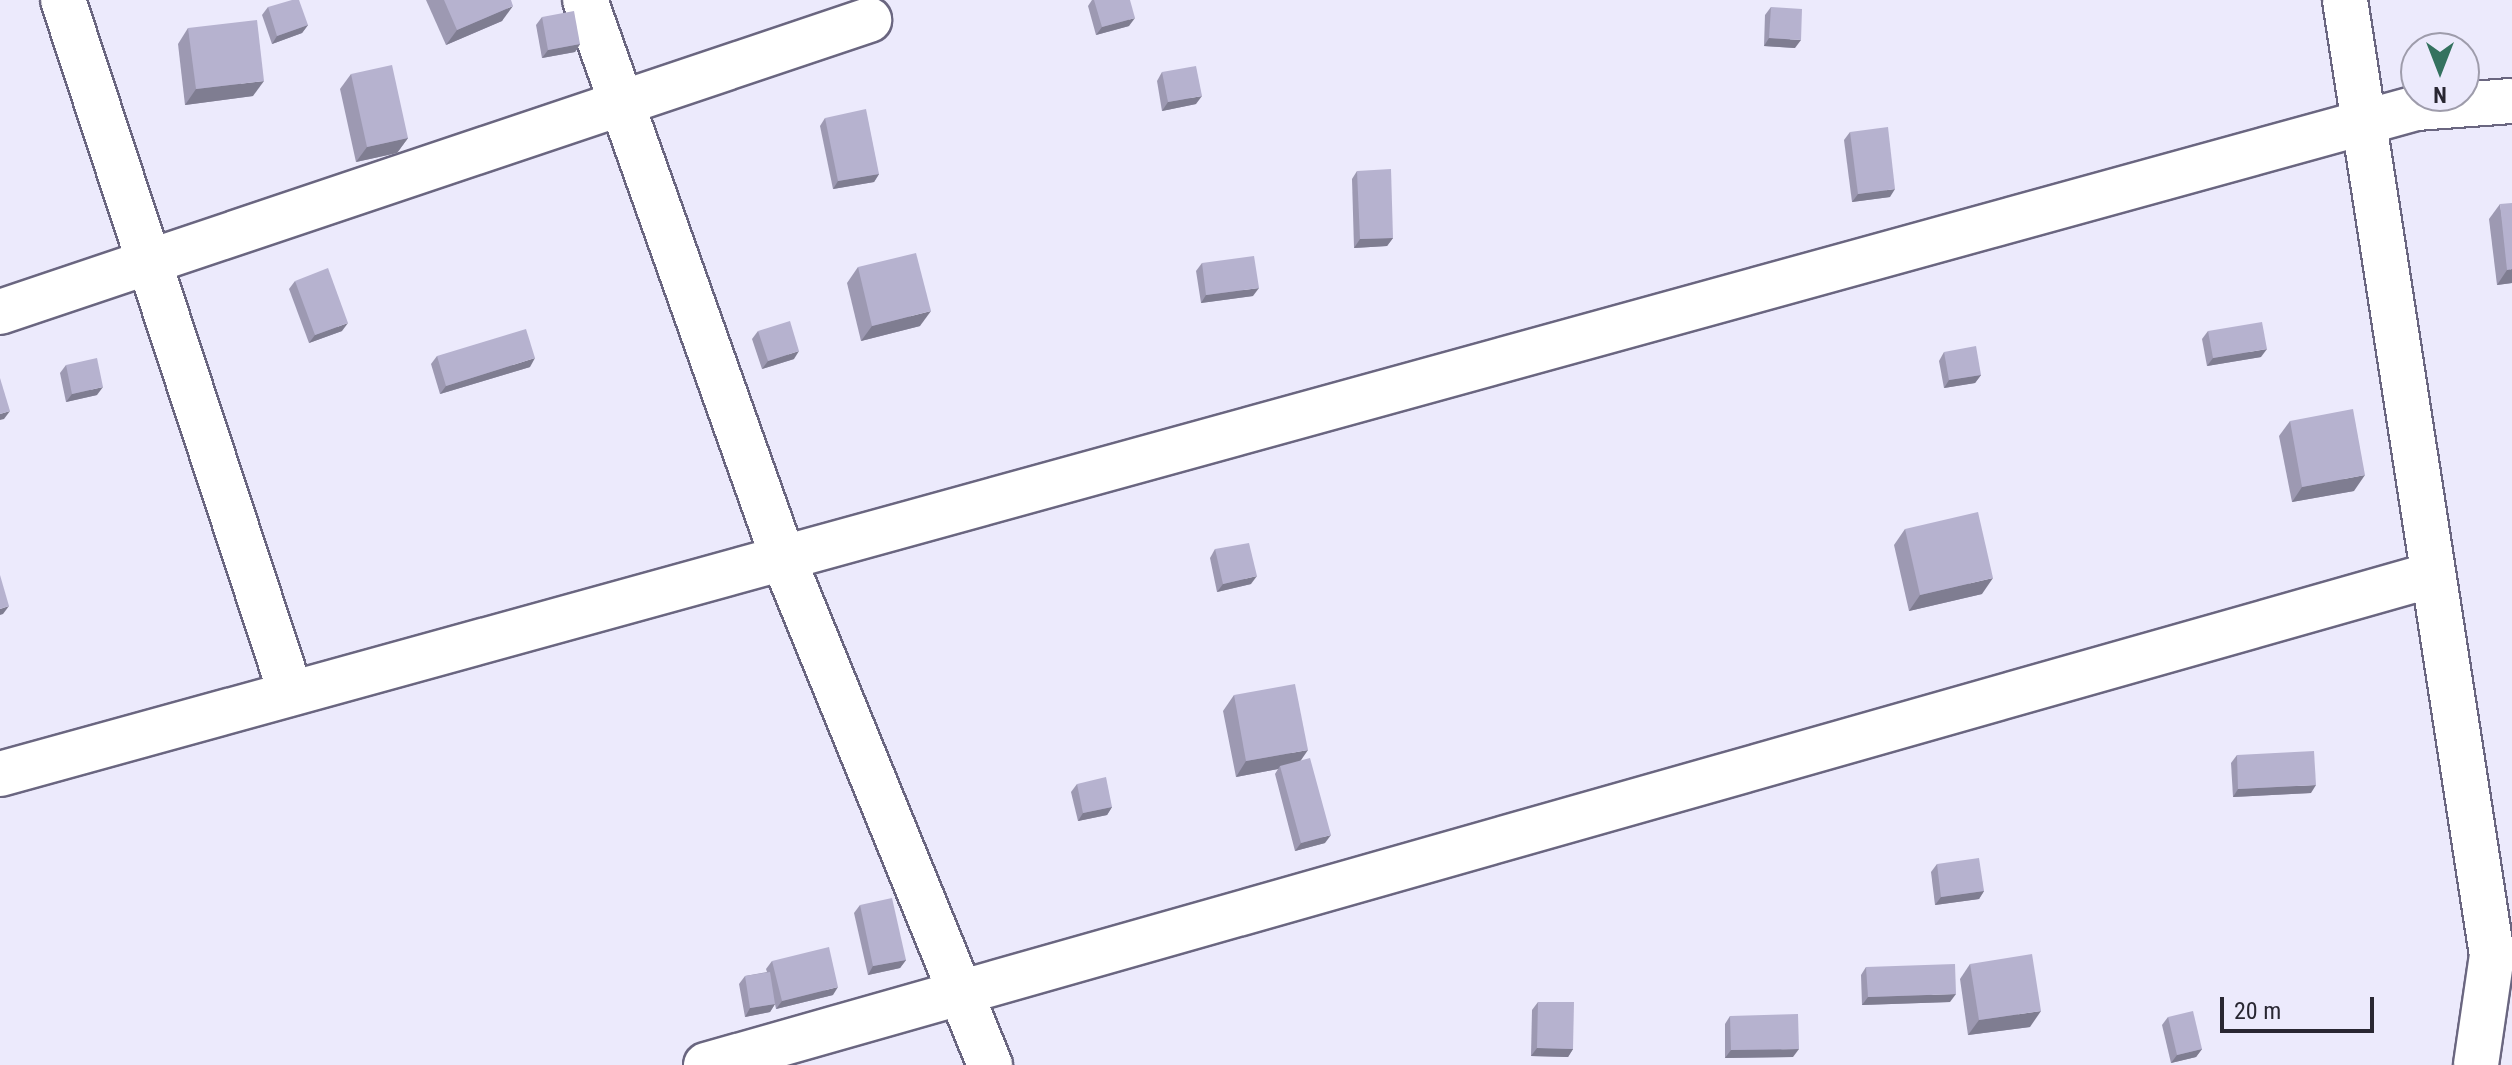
<!DOCTYPE html>
<html>
<head>
<meta charset="utf-8">
<style>
  body { margin:0 }
  #map { position:relative; width:2512px; height:1065px; overflow:hidden; background:#eceafc; font-family:"Roboto Condensed",sans-serif }
  div>[style] { position:absolute }
  .roads { filter:drop-shadow(2px 0 #6a6680) drop-shadow(-2px 0 #6a6680) drop-shadow(0 2px #6a6680) drop-shadow(0 -2px #6a6680) }
  .street>* { height:44px; margin:-22px; padding:0 22px; transform-origin:22px; border-radius:22px; background:#fff }
  .wall>* { inset:0; background:#9d99b2 }
  .shaded-wall>* { inset:0; background:#7f7d91 }
  .building>* { inset:0; background:#b6b2cf }
  span { translate:-50% -50%; white-space:nowrap; text-align:center; line-height:1.15; -webkit-text-stroke:6px #eceafc; paint-order:stroke }
  .north { position:absolute; left:2400px; top:32px; width:80px; height:80px; box-sizing:border-box; background:#eceafc; border:2px solid #9e9cab; border-radius:50%; rotate:180deg; font-size:22px; font-weight:700; line-height:32px; text-align:center; color:#292732 }
  .north::after { content:''; display:block; margin:auto; width:28px; height:36px; background:#34725f; clip-path:polygon(50% 0,100% 100%,50% 72%,0 100%) }
  .scale { position:absolute; left:2220px; top:997px; width:154px; height:36px; box-sizing:border-box; border:4px solid #292732; border-top:0; padding-left:10px; font-size:24px; line-height:28px; white-space:nowrap; color:#292732; -webkit-text-stroke:6px #eceafc; paint-order:stroke }
</style>
</head>
<body>
<div id="map">
  <div class="roads">
    <div class="street">
      <div style="left:63px;top:0;width:730px;rotate:71.81deg"></div>
      <div style="left:585px;top:0;width:592px;rotate:70.46deg"></div>
      <div style="left:783px;top:558px;width:548px;rotate:67.79deg"></div>
      <div style="left:2345px;top:0;width:966px;rotate:81.25deg"></div>
      <div style="left:2492px;top:955px;width:111px;rotate:98.3deg"></div>
      <div style="left:0;top:312px;width:917px;rotate:-18.57deg"></div>
      <div style="left:0;top:774px;width:2506px;rotate:-15.41deg"></div>
      <div style="left:2416px;top:108px;width:96px;rotate:-4.2deg"></div>
      <div style="left:706px;top:1065px;width:1794px;rotate:-15.85deg"></div>
    </div>
  </div>
  <div class="wall">
    <div style="clip-path:polygon(426px 0,511px 0,502px 21px,446px 45px)"></div>
    <div style="clip-path:polygon(1092px 0,1130px 0,1129px 26px,1096px 35px,1088px 6px)"></div>
    <div style="clip-path:polygon(268px 7px,308px 25px,302px 33px,272px 44px,262px 15px)"></div>
    <div style="clip-path:polygon(1771px 7px,1795px 48px,1764px 46px,1765px 15px)"></div>
    <div style="clip-path:polygon(542px 17px,580px 44px,575px 52px,542px 58px,536px 25px)"></div>
    <div style="clip-path:polygon(188px 28px,253px 96px,185px 105px,178px 44px)"></div>
    <div style="clip-path:polygon(1162px 72px,1196px 104px,1162px 111px,1157px 81px)"></div>
    <div style="clip-path:polygon(351px 74px,408px 138px,397px 153px,356px 162px,340px 89px)"></div>
    <div style="clip-path:polygon(825px 118px,879px 174px,874px 182px,833px 189px,820px 126px)"></div>
    <div style="clip-path:polygon(1850px 132px,1890px 197px,1852px 202px,1844px 140px)"></div>
    <div style="clip-path:polygon(1357px 171px,1393px 238px,1387px 246px,1354px 248px,1352px 179px)"></div>
    <div style="clip-path:polygon(2500px 204px,2512px 283px,2497px 285px,2489px 219px)"></div>
    <div style="clip-path:polygon(1202px 263px,1253px 296px,1201px 303px,1196px 271px)"></div>
    <div style="clip-path:polygon(858px 267px,920px 326px,861px 341px,847px 283px)"></div>
    <div style="clip-path:polygon(295px 281px,342px 331px,309px 343px,289px 289px)"></div>
    <div style="clip-path:polygon(758px 331px,794px 359px,762px 369px,752px 339px)"></div>
    <div style="clip-path:polygon(2208px 331px,2261px 357px,2207px 366px,2202px 339px)"></div>
    <div style="clip-path:polygon(1944px 352px,1981px 375px,1975px 383px,1944px 388px,1939px 361px)"></div>
    <div style="clip-path:polygon(437px 356px,530px 367px,440px 394px,431px 364px)"></div>
    <div style="clip-path:polygon(66px 365px,97px 395px,66px 402px,60px 373px)"></div>
    <div style="clip-path:polygon(2290px 421px,2354px 491px,2292px 502px,2279px 436px)"></div>
    <div style="clip-path:polygon(1905px 529px,1982px 594px,1909px 611px,1894px 545px)"></div>
    <div style="clip-path:polygon(1215px 549px,1251px 584px,1217px 592px,1210px 558px)"></div>
    <div style="clip-path:polygon(1234px 695px,1300px 761px,1325px 843px,1295px 851px,1275px 774px,1278px 769px,1236px 777px,1223px 711px)"></div>
    <div style="clip-path:polygon(2237px 755px,2311px 793px,2233px 797px,2231px 763px)"></div>
    <div style="clip-path:polygon(1077px 784px,1112px 807px,1107px 815px,1078px 821px,1071px 792px)"></div>
    <div style="clip-path:polygon(1937px 864px,1984px 891px,1979px 899px,1935px 905px,1931px 872px)"></div>
    <div style="clip-path:polygon(860px 905px,906px 960px,900px 968px,868px 975px,854px 913px)"></div>
    <div style="clip-path:polygon(772px 961px,833px 995px,776px 1009px,775px 1004px,770px 1012px,745px 1017px,739px 984px,745px 976px,767px 972px,766px 969px)"></div>
    <div style="clip-path:polygon(1970px 964px,2030px 1027px,1968px 1035px,1960px 979px)"></div>
    <div style="clip-path:polygon(1866px 967px,1950px 1002px,1862px 1005px,1861px 975px)"></div>
    <div style="clip-path:polygon(1538px 1002px,1573px 1049px,1568px 1057px,1531px 1056px,1532px 1010px)"></div>
    <div style="clip-path:polygon(1730px 1016px,1793px 1057px,1725px 1058px,1725px 1024px)"></div>
    <div style="clip-path:polygon(2168px 1017px,2202px 1049px,2196px 1057px,2171px 1063px,2162px 1025px)"></div>
  </div>
  <div class="shaded-wall">
    <div style="clip-path:polygon(513px 6px,502px 21px,446px 45px,457px 30px)"></div>
    <div style="clip-path:polygon(1135px 18px,1129px 26px,1096px 35px,1102px 27px)"></div>
    <div style="clip-path:polygon(308px 25px,302px 33px,272px 44px,277px 36px)"></div>
    <div style="clip-path:polygon(1769px 38px,1801px 40px,1795px 48px,1764px 46px)"></div>
    <div style="clip-path:polygon(580px 44px,575px 52px,542px 58px,548px 50px)"></div>
    <div style="clip-path:polygon(264px 81px,253px 96px,185px 105px,196px 89px)"></div>
    <div style="clip-path:polygon(1202px 96px,1196px 104px,1162px 111px,1168px 102px)"></div>
    <div style="clip-path:polygon(408px 138px,397px 153px,356px 162px,367px 147px)"></div>
    <div style="clip-path:polygon(879px 174px,874px 182px,833px 189px,838px 181px)"></div>
    <div style="clip-path:polygon(1895px 189px,1890px 197px,1852px 202px,1858px 194px)"></div>
    <div style="clip-path:polygon(1393px 238px,1387px 246px,1354px 248px,1360px 239px)"></div>
    <div style="clip-path:polygon(2512px 269px,2512px 283px,2497px 285px,2507px 270px)"></div>
    <div style="clip-path:polygon(1259px 288px,1253px 296px,1201px 303px,1206px 295px)"></div>
    <div style="clip-path:polygon(931px 311px,920px 326px,861px 341px,872px 326px)"></div>
    <div style="clip-path:polygon(348px 323px,342px 331px,309px 343px,315px 335px)"></div>
    <div style="clip-path:polygon(2267px 349px,2261px 357px,2207px 366px,2213px 358px)"></div>
    <div style="clip-path:polygon(799px 351px,794px 359px,762px 369px,768px 361px)"></div>
    <div style="clip-path:polygon(535px 358px,530px 367px,440px 394px,446px 386px)"></div>
    <div style="clip-path:polygon(1981px 375px,1975px 383px,1944px 388px,1949px 380px)"></div>
    <div style="clip-path:polygon(103px 387px,97px 395px,66px 402px,72px 394px)"></div>
    <div style="clip-path:polygon(10px 411px,4px 419px,0 420px,0 414px)"></div>
    <div style="clip-path:polygon(2365px 475px,2354px 491px,2292px 502px,2302px 487px)"></div>
    <div style="clip-path:polygon(1257px 576px,1251px 584px,1217px 592px,1223px 584px)"></div>
    <div style="clip-path:polygon(1993px 578px,1982px 594px,1909px 611px,1920px 595px)"></div>
    <div style="clip-path:polygon(9px 606px,3px 614px,0 615px,0 609px)"></div>
    <div style="clip-path:polygon(1308px 750px,1297px 766px,1280px 766px,1278px 769px,1236px 777px,1246px 761px)"></div>
    <div style="clip-path:polygon(2316px 785px,2311px 793px,2233px 797px,2238px 789px)"></div>
    <div style="clip-path:polygon(1112px 807px,1107px 815px,1078px 821px,1083px 813px)"></div>
    <div style="clip-path:polygon(1331px 835px,1325px 843px,1295px 851px,1301px 843px)"></div>
    <div style="clip-path:polygon(1984px 891px,1979px 899px,1935px 905px,1941px 897px)"></div>
    <div style="clip-path:polygon(906px 960px,900px 968px,868px 975px,873px 966px)"></div>
    <div style="clip-path:polygon(838px 987px,833px 995px,776px 1009px,782px 1001px)"></div>
    <div style="clip-path:polygon(1956px 994px,1950px 1002px,1862px 1005px,1868px 997px)"></div>
    <div style="clip-path:polygon(775px 1004px,770px 1012px,745px 1017px,750px 1008px)"></div>
    <div style="clip-path:polygon(2041px 1011px,2030px 1027px,1968px 1035px,1979px 1020px)"></div>
    <div style="clip-path:polygon(1537px 1048px,1573px 1049px,1568px 1057px,1531px 1056px)"></div>
    <div style="clip-path:polygon(1799px 1049px,1793px 1057px,1725px 1058px,1731px 1050px)"></div>
    <div style="clip-path:polygon(2202px 1049px,2196px 1057px,2171px 1063px,2177px 1055px)"></div>
  </div>
  <div class="building">
    <div style="clip-path:polygon(292px 0,299px 0,308px 25px,277px 36px,268px 7px)"></div>
    <div style="clip-path:polygon(444px 0,511px 0,513px 6px,457px 30px)"></div>
    <div style="clip-path:polygon(1094px 0,1130px 0,1135px 18px,1102px 27px)"></div>
    <div style="clip-path:polygon(1771px 7px,1802px 9px,1801px 40px,1769px 38px)"></div>
    <div style="clip-path:polygon(574px 11px,580px 44px,548px 50px,542px 17px)"></div>
    <div style="clip-path:polygon(257px 20px,264px 81px,196px 89px,188px 28px)"></div>
    <div style="clip-path:polygon(392px 65px,408px 138px,367px 147px,351px 74px)"></div>
    <div style="clip-path:polygon(1196px 66px,1202px 96px,1168px 102px,1162px 72px)"></div>
    <div style="clip-path:polygon(866px 109px,879px 174px,838px 181px,825px 118px)"></div>
    <div style="clip-path:polygon(1888px 127px,1895px 189px,1858px 194px,1850px 132px)"></div>
    <div style="clip-path:polygon(1391px 169px,1393px 238px,1360px 239px,1357px 171px)"></div>
    <div style="clip-path:polygon(2512px 203px,2512px 269px,2507px 270px,2500px 204px)"></div>
    <div style="clip-path:polygon(916px 253px,931px 311px,872px 326px,858px 267px)"></div>
    <div style="clip-path:polygon(1254px 256px,1259px 288px,1206px 295px,1202px 263px)"></div>
    <div style="clip-path:polygon(328px 268px,348px 323px,315px 335px,295px 281px)"></div>
    <div style="clip-path:polygon(790px 321px,799px 351px,768px 361px,758px 331px)"></div>
    <div style="clip-path:polygon(2262px 322px,2267px 349px,2213px 358px,2208px 331px)"></div>
    <div style="clip-path:polygon(526px 329px,535px 358px,446px 386px,437px 356px)"></div>
    <div style="clip-path:polygon(1976px 346px,1981px 375px,1949px 380px,1944px 352px)"></div>
    <div style="clip-path:polygon(97px 358px,103px 387px,72px 394px,66px 365px)"></div>
    <div style="clip-path:polygon(0 378px,10px 411px,0 414px)"></div>
    <div style="clip-path:polygon(2353px 409px,2365px 475px,2302px 487px,2290px 421px)"></div>
    <div style="clip-path:polygon(1978px 512px,1993px 578px,1920px 595px,1905px 529px)"></div>
    <div style="clip-path:polygon(1249px 543px,1257px 576px,1223px 584px,1215px 549px)"></div>
    <div style="clip-path:polygon(0 575px,9px 606px,0 609px)"></div>
    <div style="clip-path:polygon(1295px 684px,1308px 750px,1246px 761px,1234px 695px)"></div>
    <div style="clip-path:polygon(2314px 751px,2316px 785px,2238px 789px,2237px 755px)"></div>
    <div style="clip-path:polygon(1310px 758px,1331px 835px,1301px 843px,1280px 766px)"></div>
    <div style="clip-path:polygon(1106px 777px,1112px 807px,1083px 813px,1077px 784px)"></div>
    <div style="clip-path:polygon(1979px 858px,1984px 891px,1941px 897px,1937px 864px)"></div>
    <div style="clip-path:polygon(892px 898px,906px 960px,873px 966px,860px 905px)"></div>
    <div style="clip-path:polygon(829px 947px,838px 987px,782px 1001px,772px 961px)"></div>
    <div style="clip-path:polygon(2032px 954px,2041px 1011px,1979px 1020px,1970px 964px)"></div>
    <div style="clip-path:polygon(1955px 964px,1956px 994px,1868px 997px,1866px 967px)"></div>
    <div style="clip-path:polygon(770px 972px,775px 1004px,750px 1008px,745px 976px)"></div>
    <div style="clip-path:polygon(1538px 1002px,1574px 1002px,1573px 1049px,1537px 1048px)"></div>
    <div style="clip-path:polygon(2193px 1011px,2202px 1049px,2177px 1055px,2168px 1017px)"></div>
    <div style="clip-path:polygon(1798px 1014px,1799px 1049px,1731px 1050px,1730px 1016px)"></div>
  </div>
  <div class="north">N</div>
  <div class="scale">20 m</div>
</div>
</body>
</html>
